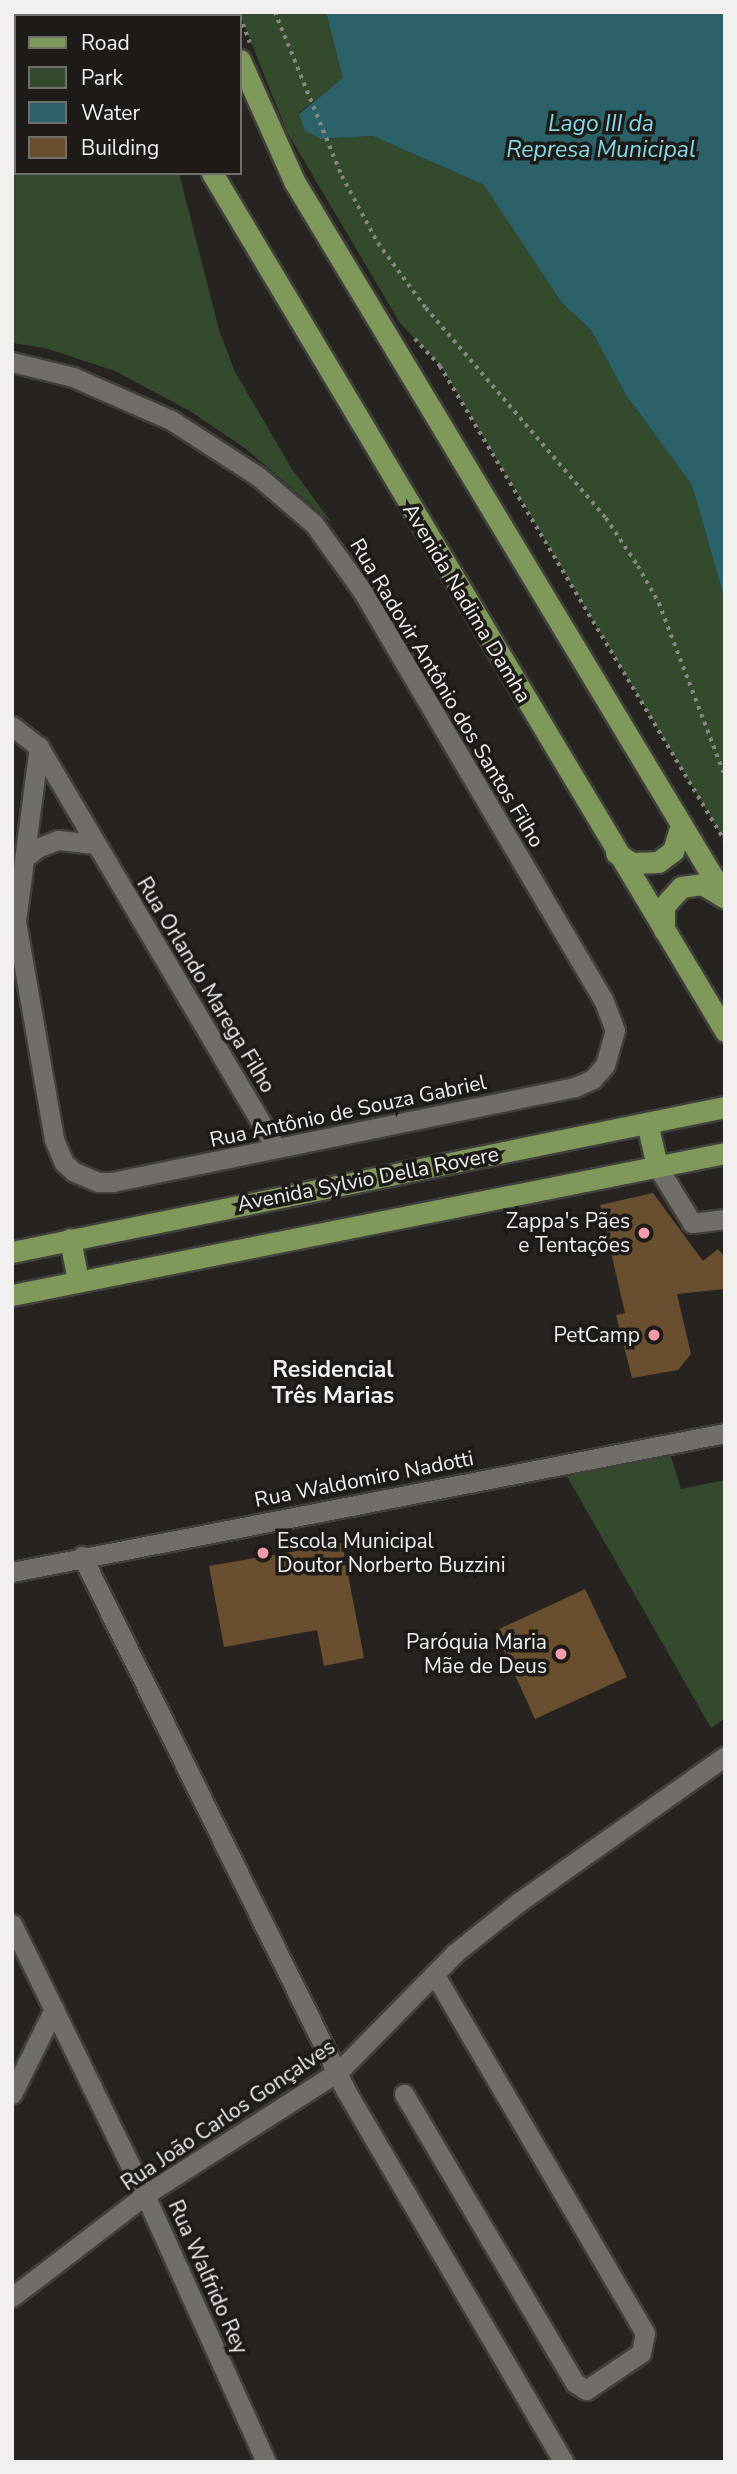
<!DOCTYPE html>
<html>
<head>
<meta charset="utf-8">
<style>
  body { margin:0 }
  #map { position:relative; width:737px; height:2474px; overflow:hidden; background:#262320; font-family:"Nunito Sans",sans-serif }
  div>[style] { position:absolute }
  .green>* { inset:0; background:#344a2d }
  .water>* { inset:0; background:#2b6169 }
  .building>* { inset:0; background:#694e2f }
  .path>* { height:3.5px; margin-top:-1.75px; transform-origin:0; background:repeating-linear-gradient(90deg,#898784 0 3.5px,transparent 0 8.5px) }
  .roads { filter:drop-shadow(2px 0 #413f3c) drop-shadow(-2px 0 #413f3c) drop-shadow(0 2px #413f3c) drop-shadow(0 -2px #413f3c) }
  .minor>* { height:19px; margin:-9.5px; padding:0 9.5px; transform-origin:9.5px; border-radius:9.5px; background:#716e6a }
  .major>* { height:21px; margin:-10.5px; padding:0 10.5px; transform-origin:10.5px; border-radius:10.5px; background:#7f995a }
  .dots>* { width:19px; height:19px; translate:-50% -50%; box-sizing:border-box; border:4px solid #1d1a17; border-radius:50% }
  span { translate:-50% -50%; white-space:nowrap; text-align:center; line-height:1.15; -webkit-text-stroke:7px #1d1a17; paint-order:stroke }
  .street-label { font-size:21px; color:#f2f0ee }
  .poi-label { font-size:21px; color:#f2f0ee }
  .right { translate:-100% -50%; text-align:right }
  .left { translate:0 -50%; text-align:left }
  .water-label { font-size:23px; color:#82dbea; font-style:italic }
  .neighbourhood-label { font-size:23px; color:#f2f0ee; font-weight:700 }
  .frame { position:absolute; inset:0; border:14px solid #f2f0ee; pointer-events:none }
  .legend { position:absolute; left:14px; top:14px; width:228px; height:161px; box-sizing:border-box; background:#1d1a17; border:2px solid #72706d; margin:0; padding:9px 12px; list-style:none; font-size:21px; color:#f2f0ee }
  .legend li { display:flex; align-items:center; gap:14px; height:35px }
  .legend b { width:35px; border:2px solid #72706d }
</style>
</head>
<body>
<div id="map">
  <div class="green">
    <div style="clip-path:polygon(12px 12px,112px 12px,114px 16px,16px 16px,16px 173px,179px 173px,219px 330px,235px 372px,292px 469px,332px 523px,245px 448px,190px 411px,115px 371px,45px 348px,12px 343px)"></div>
    <div style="clip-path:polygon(239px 12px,326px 12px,344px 78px,299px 113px,305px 131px,320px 139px,373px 136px,484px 185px,562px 303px,591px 330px,626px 395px,692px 485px,725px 601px,725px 841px,441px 366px,400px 323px,287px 132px)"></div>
    <div style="clip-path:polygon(670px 1454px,681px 1489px,725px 1480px,725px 1718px,711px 1728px,564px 1471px)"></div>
  </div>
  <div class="water">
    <div style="clip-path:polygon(12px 12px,62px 16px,16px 16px,16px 77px)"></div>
    <div style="clip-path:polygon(326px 12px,725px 12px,725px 601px,692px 485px,626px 395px,591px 330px,562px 303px,484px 185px,373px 136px,320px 139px,305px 131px,299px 114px,343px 78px)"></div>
  </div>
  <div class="building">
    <div style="clip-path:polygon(653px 1193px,703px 1261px,718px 1249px,725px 1257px,725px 1289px,677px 1294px,691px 1354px,678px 1370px,632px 1378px,616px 1315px,625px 1313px,600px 1205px)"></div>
    <div style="clip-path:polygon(342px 1543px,364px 1658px,324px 1666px,317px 1630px,224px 1647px,209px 1566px)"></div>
    <div style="clip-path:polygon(585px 1589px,627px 1677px,535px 1719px,495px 1631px)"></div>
  </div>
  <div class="path">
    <div style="left:275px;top:12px;width:177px;rotate:67.8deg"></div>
    <div style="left:342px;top:176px;width:76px;rotate:61.8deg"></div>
    <div style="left:378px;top:243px;width:81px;rotate:53.6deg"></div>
    <div style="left:426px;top:308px;width:277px;rotate:49.4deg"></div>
    <div style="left:606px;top:518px;width:58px;rotate:56.3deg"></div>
    <div style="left:638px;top:566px;width:43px;rotate:60.4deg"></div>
    <div style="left:659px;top:603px;width:185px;rotate:69.1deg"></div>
    <div style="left:243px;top:24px;width:20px;rotate:70deg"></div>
    <div style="left:415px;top:339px;width:37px;rotate:47deg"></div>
    <div style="left:440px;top:366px;width:554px;rotate:59.04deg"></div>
  </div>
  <div class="roads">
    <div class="minor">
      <div style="left:12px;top:362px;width:63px;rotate:13.8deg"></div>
      <div style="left:73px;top:377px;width:107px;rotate:23.7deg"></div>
      <div style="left:171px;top:420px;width:105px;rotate:32.9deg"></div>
      <div style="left:259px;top:477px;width:72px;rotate:40.5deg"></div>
      <div style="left:314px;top:524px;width:84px;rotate:54.2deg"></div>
      <div style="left:363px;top:592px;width:472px;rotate:59.5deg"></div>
      <div style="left:603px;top:999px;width:33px;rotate:69deg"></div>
      <div style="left:615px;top:1030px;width:36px;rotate:106deg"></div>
      <div style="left:605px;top:1065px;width:18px;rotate:131deg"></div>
      <div style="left:593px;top:1079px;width:20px;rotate:156deg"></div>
      <div style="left:575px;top:1087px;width:472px;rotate:168.4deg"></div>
      <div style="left:113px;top:1182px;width:15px;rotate:180deg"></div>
      <div style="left:98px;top:1182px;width:26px;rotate:-157deg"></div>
      <div style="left:74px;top:1172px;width:13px;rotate:-138deg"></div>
      <div style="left:64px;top:1163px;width:26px;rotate:-113deg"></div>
      <div style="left:54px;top:1139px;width:221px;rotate:-99.9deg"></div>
      <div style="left:16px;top:921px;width:176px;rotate:-82.5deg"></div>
      <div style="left:12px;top:726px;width:34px;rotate:38deg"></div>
      <div style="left:39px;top:747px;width:466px;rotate:59.4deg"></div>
      <div style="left:24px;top:859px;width:17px;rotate:-40deg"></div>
      <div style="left:37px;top:848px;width:22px;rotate:-21deg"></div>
      <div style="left:58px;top:840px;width:38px;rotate:6deg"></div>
      <div style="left:657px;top:1166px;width:67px;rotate:58.4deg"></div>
      <div style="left:692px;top:1223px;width:33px;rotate:-7deg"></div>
      <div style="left:82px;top:1556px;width:597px;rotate:63.74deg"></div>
      <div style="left:346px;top:2091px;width:430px;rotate:59.6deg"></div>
      <div style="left:12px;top:1572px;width:726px;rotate:-11.03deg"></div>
      <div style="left:12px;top:1924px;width:302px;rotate:63.9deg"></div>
      <div style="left:145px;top:2195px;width:293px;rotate:65.6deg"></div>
      <div style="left:12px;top:2094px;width:95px;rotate:-63.7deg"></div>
      <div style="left:404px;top:2094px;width:336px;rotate:59.4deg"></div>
      <div style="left:575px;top:2383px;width:13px;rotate:32deg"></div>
      <div style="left:586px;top:2390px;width:66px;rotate:-33.9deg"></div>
      <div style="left:641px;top:2353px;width:20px;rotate:-79deg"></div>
      <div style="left:645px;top:2333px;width:416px;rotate:-120.4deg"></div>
      <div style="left:12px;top:2297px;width:168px;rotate:-37.5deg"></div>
      <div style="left:145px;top:2195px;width:230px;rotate:-32.6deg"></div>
      <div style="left:339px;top:2071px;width:165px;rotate:-45.5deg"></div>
      <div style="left:455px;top:1953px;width:82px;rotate:-38.6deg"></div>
      <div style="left:519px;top:1902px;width:252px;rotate:-35.3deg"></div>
    </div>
    <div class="major">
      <div style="left:149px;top:12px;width:4px;rotate:76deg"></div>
      <div style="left:224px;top:12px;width:4px;rotate:76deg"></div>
      <div style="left:240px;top:60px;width:133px;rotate:65.9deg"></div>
      <div style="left:294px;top:181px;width:836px;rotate:58.95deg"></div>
      <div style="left:212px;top:173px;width:1000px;rotate:59.12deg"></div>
      <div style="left:616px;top:853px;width:19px;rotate:32deg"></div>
      <div style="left:632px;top:863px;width:26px;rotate:-2deg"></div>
      <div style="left:658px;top:862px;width:19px;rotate:-36deg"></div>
      <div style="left:673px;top:851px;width:28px;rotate:-73deg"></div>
      <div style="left:664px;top:930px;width:24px;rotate:-90deg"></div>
      <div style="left:664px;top:906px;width:25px;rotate:-48deg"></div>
      <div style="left:681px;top:887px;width:21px;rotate:-8deg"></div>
      <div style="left:702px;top:884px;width:26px;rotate:31deg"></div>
      <div style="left:647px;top:1123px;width:44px;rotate:76.9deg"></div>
      <div style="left:70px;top:1239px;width:43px;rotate:79.2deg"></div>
      <div style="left:12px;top:1252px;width:728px;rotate:-11.5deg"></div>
      <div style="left:12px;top:1295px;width:727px;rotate:-11.26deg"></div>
    </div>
  </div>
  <div class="dots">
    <div style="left:644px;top:1233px;background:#f39aab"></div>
    <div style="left:654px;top:1335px;background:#f39aab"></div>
    <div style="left:263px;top:1553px;background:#f39aab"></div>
    <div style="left:561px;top:1654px;background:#f39aab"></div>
  </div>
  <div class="street-label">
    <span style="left:467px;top:603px;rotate:59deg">Avenida Nadima Damha</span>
    <span style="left:447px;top:693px;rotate:59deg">Rua Radovir Antônio dos Santos Filho</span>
    <span style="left:206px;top:985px;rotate:59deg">Rua Orlando Marega Filho</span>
    <span style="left:348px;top:1111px;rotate:-12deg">Rua Antônio de Souza Gabriel</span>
    <span style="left:368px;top:1179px;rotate:-11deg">Avenida Sylvio Della Rovere</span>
    <span style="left:364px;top:1479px;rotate:-11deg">Rua Waldomiro Nadotti</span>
    <span style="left:228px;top:2115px;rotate:-34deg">Rua João Carlos Gonçalves</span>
    <span style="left:208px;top:2277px;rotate:66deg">Rua Walfrido Rey</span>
  </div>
  <div class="poi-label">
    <span class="right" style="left:630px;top:1233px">Zappa's Pães<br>e Tentações</span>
    <span class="right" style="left:640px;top:1335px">PetCamp</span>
    <span class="left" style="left:277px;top:1553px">Escola Municipal<br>Doutor Norberto Buzzini</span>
    <span class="right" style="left:547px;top:1654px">Paróquia Maria<br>Mãe de Deus</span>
  </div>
  <div class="water-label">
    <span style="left:601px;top:137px">Lago III da<br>Represa Municipal</span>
  </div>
  <div class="neighbourhood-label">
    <span style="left:333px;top:1383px">Residencial<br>Três Marias</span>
  </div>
  <div class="frame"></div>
  <ul class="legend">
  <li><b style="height:9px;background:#7f995a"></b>Road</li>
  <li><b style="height:19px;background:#344a2d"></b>Park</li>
  <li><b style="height:19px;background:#2b6169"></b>Water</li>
  <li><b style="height:19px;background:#694e2f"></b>Building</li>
  </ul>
</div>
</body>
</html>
